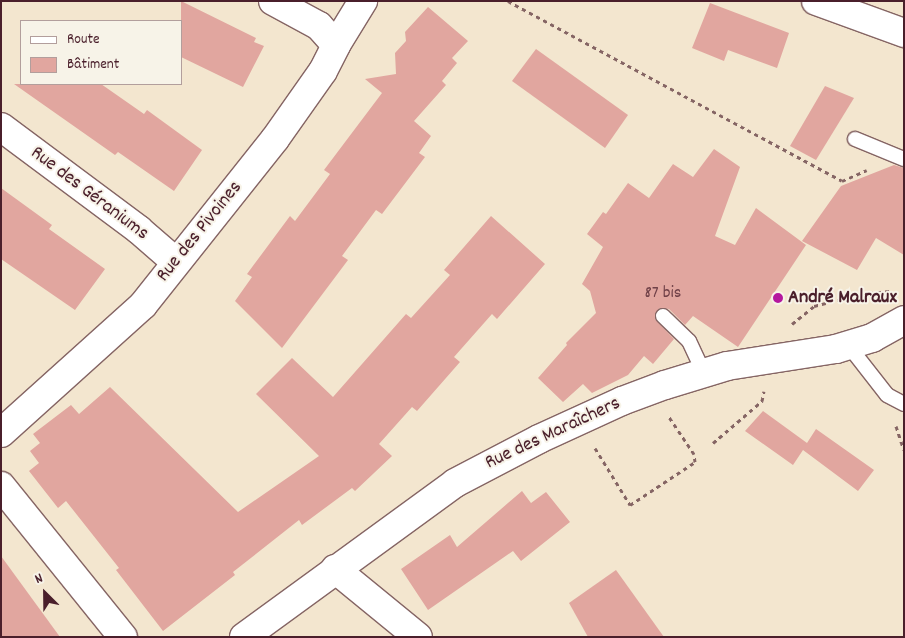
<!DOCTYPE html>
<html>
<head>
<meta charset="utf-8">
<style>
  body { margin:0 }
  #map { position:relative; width:905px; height:638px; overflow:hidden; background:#f3e6cf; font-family:Dekko,sans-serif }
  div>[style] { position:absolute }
  .building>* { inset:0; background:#e1a69f }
  .path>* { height:3px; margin-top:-1.5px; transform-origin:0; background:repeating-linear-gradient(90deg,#856564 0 4px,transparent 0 8px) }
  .roads { filter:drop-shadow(1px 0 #856564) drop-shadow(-1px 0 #856564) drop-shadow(0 1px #856564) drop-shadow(0 -1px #856564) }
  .service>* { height:14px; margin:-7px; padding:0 7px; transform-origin:7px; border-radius:7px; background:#fff }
  .minor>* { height:28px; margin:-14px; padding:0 14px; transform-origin:14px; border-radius:14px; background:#fff }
  .dots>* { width:14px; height:14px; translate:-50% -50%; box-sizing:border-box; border:2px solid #f7f3e8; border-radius:50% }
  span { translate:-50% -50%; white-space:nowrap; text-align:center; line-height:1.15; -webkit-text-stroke:4px #f7f3e8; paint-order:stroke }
  .number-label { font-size:18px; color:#704148 }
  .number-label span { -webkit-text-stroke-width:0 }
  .street-label { font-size:20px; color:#4a1f2b }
  .poi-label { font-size:20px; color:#4a1f2b; font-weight:700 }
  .left { translate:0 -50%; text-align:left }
  .frame { position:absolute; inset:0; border:2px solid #4a1f2b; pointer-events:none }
  .legend { position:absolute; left:20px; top:20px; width:162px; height:65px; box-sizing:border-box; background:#f7f3e8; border:1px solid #b29e9c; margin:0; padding:6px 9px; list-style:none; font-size:15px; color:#4a1f2b }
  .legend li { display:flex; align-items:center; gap:10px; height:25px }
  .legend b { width:25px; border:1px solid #b29e9c }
  .north { position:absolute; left:20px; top:568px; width:50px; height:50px; -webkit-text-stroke:4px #f7f3e8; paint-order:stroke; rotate:337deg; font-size:14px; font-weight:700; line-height:20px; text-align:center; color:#4a1f2b }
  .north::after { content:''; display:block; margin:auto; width:18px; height:22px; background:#4a1f2b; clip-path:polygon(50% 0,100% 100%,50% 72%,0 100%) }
</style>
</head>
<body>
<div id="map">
  <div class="building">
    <div style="clip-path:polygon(181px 1px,256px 38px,254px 42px,264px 46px,243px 87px,181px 57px)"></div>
    <div style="clip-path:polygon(710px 3px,789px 33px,777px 68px,728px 50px,724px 61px,692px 48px)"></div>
    <div style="clip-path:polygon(428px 7px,468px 41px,452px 58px,457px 63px,442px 81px,446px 85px,414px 121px,431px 136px,419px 153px,425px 157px,382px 214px,376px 210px,342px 256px,348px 260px,282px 348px,235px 301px,252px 277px,247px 274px,290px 216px,295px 221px,330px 174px,324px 170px,382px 93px,365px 79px,396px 74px,395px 53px,406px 41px,405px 32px)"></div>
    <div style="clip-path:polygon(536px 49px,628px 115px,605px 148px,512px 81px)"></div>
    <div style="clip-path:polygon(14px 84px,101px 84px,144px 114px,147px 110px,202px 150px,174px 191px,118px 152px,115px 155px)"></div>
    <div style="clip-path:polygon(825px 86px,854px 98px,816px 160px,790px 146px)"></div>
    <div style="clip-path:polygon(714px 149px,740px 167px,715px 236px,735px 245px,756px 208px,806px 245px,738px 347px,693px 316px,685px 325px,669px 309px,660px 308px,655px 313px,655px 319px,674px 339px,653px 364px,644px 356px,628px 375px,592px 393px,583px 384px,563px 402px,538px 378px,567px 345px,566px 343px,596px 313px,590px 291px,582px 284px,603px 247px,587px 234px,603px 212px,606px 214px,628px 183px,649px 198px,673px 164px,693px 177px)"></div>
    <div style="clip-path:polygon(894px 165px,904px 168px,904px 255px,876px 238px,857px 270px,802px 241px,841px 186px)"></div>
    <div style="clip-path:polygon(1px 188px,52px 225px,49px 229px,105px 269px,75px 310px,1px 259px)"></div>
    <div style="clip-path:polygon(491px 216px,545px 264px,497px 319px,492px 314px,454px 357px,460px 362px,417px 411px,412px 407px,379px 444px,392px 456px,355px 491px,352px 488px,302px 525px,299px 520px,233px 572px,235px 575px,163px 631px,116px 570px,119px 568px,66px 501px,58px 508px,29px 471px,39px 463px,30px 451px,40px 443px,33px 434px,71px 405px,79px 414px,110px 387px,238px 512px,319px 456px,256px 394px,292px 358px,333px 397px,406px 314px,411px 318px,450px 275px,444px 270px)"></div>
    <div style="clip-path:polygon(763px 411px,807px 443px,816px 429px,874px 470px,858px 491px,803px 450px,793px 465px,745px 431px)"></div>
    <div style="clip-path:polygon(522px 491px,531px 503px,546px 492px,570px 522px,521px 561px,513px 551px,428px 610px,401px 569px,450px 535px,457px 547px)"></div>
    <div style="clip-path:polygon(1px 556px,60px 637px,1px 637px)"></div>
    <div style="clip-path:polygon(616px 570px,664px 637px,588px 637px,569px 603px)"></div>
  </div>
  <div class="path">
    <div style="left:508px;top:1px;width:379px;rotate:28.3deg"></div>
    <div style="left:842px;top:181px;width:27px;rotate:-24deg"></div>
    <div style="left:792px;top:324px;width:28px;rotate:-39deg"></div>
    <div style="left:814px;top:306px;width:49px;rotate:-14.3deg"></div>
    <div style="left:861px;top:294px;width:29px;rotate:-6deg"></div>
    <div style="left:896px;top:426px;width:25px;rotate:72deg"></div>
    <div style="left:713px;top:443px;width:65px;rotate:-40.6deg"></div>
    <div style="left:762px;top:401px;width:10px;rotate:-79deg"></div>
    <div style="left:595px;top:448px;width:67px;rotate:58.4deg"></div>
    <div style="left:630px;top:505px;width:78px;rotate:-33.5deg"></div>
    <div style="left:695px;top:462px;width:8px;rotate:-97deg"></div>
    <div style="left:694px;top:454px;width:45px;rotate:-124deg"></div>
  </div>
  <div class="roads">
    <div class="service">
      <div style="left:855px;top:139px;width:53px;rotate:22.2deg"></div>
      <div style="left:663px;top:316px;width:36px;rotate:44deg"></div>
      <div style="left:689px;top:341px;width:35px;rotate:65deg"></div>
      <div style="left:848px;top:345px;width:63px;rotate:52deg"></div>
      <div style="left:887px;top:395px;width:19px;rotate:28deg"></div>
    </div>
    <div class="minor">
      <div style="left:273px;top:1px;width:52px;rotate:28.5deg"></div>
      <div style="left:319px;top:26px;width:25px;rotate:48deg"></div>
      <div style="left:816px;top:1px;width:94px;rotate:20deg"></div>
      <div style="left:1px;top:127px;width:172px;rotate:36.7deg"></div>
      <div style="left:139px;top:230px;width:49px;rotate:40.9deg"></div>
      <div style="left:1px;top:433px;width:191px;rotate:-42deg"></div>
      <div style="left:143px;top:305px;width:212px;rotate:-51.5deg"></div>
      <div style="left:275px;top:139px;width:83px;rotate:-54.8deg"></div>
      <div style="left:323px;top:71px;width:29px;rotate:-63deg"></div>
      <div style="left:336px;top:45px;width:52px;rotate:-58.5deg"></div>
      <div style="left:1px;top:486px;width:194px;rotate:51.1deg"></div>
      <div style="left:335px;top:569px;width:107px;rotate:39.3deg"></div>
      <div style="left:244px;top:637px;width:261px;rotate:-36.1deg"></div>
      <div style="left:455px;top:483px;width:95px;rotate:-27.6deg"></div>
      <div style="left:539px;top:439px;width:91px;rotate:-24.6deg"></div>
      <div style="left:622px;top:401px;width:46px;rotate:-20.4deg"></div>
      <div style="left:665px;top:385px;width:65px;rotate:-17deg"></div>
      <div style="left:727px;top:366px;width:110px;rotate:-8.9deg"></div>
      <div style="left:836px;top:349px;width:38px;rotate:-17deg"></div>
      <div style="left:872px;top:338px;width:37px;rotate:-29deg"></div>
    </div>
  </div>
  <div class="dots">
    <div style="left:778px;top:298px;background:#b5179e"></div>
  </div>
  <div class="number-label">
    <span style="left:663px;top:294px">87 bis</span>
  </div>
  <div class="street-label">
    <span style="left:89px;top:194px;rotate:37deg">Rue des Géraniums</span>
    <span style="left:200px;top:232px;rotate:-51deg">Rue des Pivoines</span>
    <span style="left:553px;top:434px;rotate:-25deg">Rue des Maraîchers</span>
  </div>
  <div class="poi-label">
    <span class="left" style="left:788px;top:298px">André Malraux</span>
  </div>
  <div class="frame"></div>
  <ul class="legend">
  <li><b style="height:6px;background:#fff"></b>Route</li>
  <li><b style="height:14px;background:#e1a69f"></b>Bâtiment</li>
  </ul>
  <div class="north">N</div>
</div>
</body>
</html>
